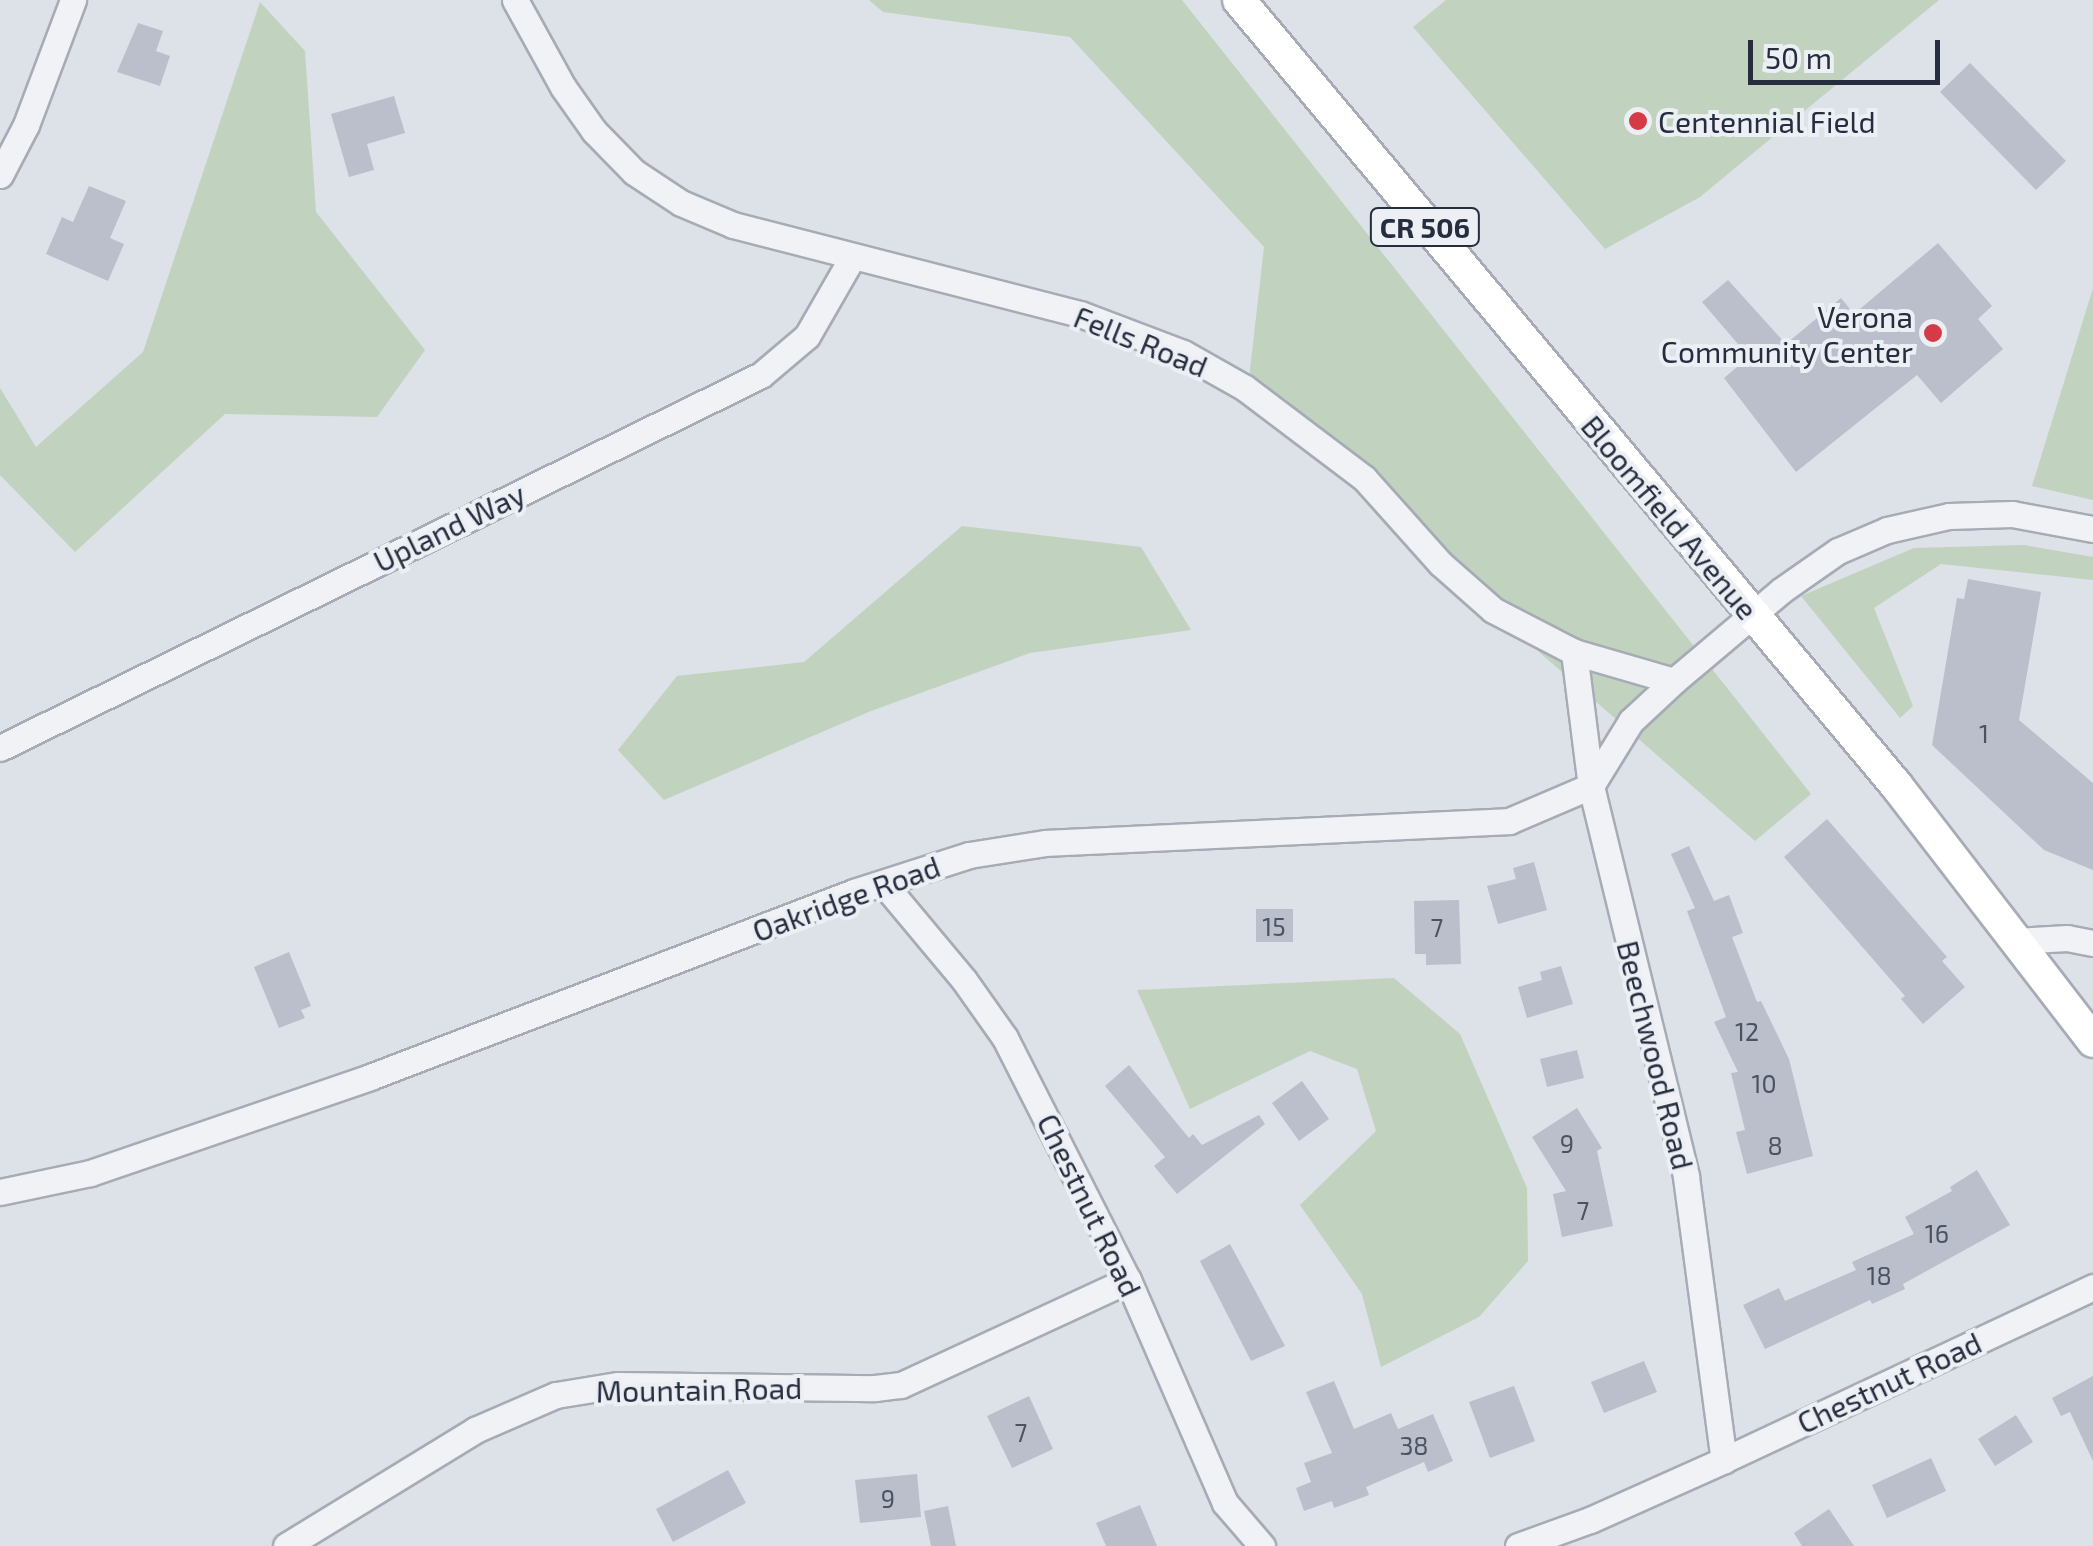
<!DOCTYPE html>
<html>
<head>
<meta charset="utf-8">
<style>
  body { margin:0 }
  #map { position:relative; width:2093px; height:1546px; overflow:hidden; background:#dde1e8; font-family:"Exo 2",sans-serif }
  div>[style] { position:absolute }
  .green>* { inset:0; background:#c1d2be }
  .building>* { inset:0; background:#babfcb }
  .roads { filter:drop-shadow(2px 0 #a6abb5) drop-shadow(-2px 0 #a6abb5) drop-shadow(0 2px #a6abb5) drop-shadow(0 -2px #a6abb5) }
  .minor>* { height:25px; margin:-12.5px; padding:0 12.5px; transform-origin:12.5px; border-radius:12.5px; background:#f0f2f6 }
  .major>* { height:32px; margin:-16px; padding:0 16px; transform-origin:16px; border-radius:16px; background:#fff }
  .dots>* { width:28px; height:28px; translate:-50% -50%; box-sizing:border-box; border:5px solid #ecf0f5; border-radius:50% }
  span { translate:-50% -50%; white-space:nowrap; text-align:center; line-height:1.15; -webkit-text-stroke:8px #ecf0f5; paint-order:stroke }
  .number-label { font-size:25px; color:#4b5262 }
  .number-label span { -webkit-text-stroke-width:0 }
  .shield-label span { padding:2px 8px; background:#ecf0f5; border:2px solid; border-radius:8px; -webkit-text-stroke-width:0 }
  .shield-label { font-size:28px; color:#262d3f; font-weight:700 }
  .poi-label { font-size:30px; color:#262d3f }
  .left { translate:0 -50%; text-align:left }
  .right { translate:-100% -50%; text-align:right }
  .street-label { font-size:30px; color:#262d3f }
  .scale { position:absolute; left:1748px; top:40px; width:192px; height:45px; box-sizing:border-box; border:5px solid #262d3f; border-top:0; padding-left:12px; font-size:30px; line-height:35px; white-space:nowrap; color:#262d3f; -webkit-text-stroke:8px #ecf0f5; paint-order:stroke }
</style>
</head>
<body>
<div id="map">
  <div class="green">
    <div style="clip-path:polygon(869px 0,1182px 0,1811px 794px,1755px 841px,1247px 396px,1264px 247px,1070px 37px,883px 12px)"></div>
    <div style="clip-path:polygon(1446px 0,1939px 0,1700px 197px,1605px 249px,1413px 27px)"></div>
    <div style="clip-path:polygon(260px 2px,305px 51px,316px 212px,425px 350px,377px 417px,225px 414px,75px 552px,0 475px,0 388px,36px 447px,143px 352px)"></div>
    <div style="clip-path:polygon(2093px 288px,2093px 500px,2032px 486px)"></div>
    <div style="clip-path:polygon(962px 526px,1141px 547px,1191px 630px,1030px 653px,871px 711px,664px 800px,618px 750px,677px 676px,804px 662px)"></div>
    <div style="clip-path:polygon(2024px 545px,2093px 557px,2093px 580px,1941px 564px,1874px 608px,1913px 706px,1900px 718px,1801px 596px,1914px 548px)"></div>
    <div style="clip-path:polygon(1394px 978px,1460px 1034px,1527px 1188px,1528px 1261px,1479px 1317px,1381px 1367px,1362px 1294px,1300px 1205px,1376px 1131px,1357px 1069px,1310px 1051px,1190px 1109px,1137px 990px)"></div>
  </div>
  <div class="building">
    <div style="clip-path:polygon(138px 23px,163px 31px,156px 51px,170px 56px,160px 86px,117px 72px)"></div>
    <div style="clip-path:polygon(1970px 63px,2066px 161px,2036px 190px,1940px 92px)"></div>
    <div style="clip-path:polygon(394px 96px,405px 133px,367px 144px,374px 170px,349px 177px,331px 114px)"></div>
    <div style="clip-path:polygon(89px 186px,126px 201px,110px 238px,124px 244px,108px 281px,46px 254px,62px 217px,73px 222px)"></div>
    <div style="clip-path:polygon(1938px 243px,1992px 306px,1978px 319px,2003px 349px,1941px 403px,1917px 375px,1796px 472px,1724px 378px,1749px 357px,1702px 302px,1728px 280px,1786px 344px,1841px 298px,1854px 314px)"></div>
    <div style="clip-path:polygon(1968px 579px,2041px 592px,2019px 720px,2093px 783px,2093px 870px,2044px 850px,1932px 745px,1957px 598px,1964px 599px)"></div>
    <div style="clip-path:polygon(1827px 819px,1947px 957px,1942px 961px,1965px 987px,1923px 1024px,1901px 999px,1905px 996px,1784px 857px)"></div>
    <div style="clip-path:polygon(1689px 846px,1714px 901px,1729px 895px,1743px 933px,1732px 937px,1757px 1002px,1761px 1001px,1789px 1059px,1813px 1156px,1747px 1174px,1736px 1132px,1745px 1130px,1731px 1073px,1738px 1072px,1714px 1022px,1726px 1017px,1687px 911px,1695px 908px,1671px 854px)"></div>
    <div style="clip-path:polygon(1534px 862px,1547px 910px,1498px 924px,1487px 886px,1516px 879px,1513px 868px)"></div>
    <div style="clip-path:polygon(1459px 900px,1461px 964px,1426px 965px,1426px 954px,1415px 954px,1414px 901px)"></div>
    <div style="clip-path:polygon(1256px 909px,1293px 909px,1293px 942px,1256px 942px)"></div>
    <div style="clip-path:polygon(289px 952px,311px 1006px,301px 1010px,305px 1018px,279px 1028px,254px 967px)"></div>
    <div style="clip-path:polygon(1561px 966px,1573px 1004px,1527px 1018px,1518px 987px,1542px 980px,1540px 972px)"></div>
    <div style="clip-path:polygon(1577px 1050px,1584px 1078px,1547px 1087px,1540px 1059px)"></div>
    <div style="clip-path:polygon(1129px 1065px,1189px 1138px,1193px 1134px,1202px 1145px,1259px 1115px,1265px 1124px,1177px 1194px,1154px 1166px,1165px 1157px,1105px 1086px)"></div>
    <div style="clip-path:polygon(1302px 1081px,1329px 1119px,1299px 1141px,1272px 1103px)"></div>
    <div style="clip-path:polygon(1577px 1108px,1602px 1148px,1597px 1151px,1613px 1226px,1562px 1237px,1553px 1194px,1566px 1191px,1532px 1137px)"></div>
    <div style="clip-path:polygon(1977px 1170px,2010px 1225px,1903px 1284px,1905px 1289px,1872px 1304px,1870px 1300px,1765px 1349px,1743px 1305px,1779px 1288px,1785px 1301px,1856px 1270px,1852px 1262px,1914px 1234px,1905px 1217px,1952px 1191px,1950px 1187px)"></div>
    <div style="clip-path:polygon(1230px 1244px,1285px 1346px,1251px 1361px,1200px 1261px)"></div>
    <div style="clip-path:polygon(1644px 1361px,1657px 1392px,1604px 1413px,1591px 1382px)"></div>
    <div style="clip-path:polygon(2093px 1376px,2093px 1461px,2070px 1412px,2061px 1416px,2052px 1398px)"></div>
    <div style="clip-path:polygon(1334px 1381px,1354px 1429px,1391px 1413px,1398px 1429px,1433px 1414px,1453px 1461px,1428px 1472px,1424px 1462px,1366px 1487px,1369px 1495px,1334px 1508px,1332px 1501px,1304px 1511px,1296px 1488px,1311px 1482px,1304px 1463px,1332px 1453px,1306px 1392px)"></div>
    <div style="clip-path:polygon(1514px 1386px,1535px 1441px,1490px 1458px,1469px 1402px)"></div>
    <div style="clip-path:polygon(1029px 1396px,1053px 1449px,1012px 1468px,987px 1416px)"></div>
    <div style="clip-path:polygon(2016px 1415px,2033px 1442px,1995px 1466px,1978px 1439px)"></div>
    <div style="clip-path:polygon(1931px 1458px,1946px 1491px,1887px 1518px,1872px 1485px)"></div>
    <div style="clip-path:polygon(728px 1470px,746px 1503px,673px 1542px,656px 1509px)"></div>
    <div style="clip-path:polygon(917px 1474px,921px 1517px,860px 1523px,855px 1480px)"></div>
    <div style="clip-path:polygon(1140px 1505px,1157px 1546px,1106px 1546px,1096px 1523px)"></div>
    <div style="clip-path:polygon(948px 1506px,956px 1546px,931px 1546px,924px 1511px)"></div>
    <div style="clip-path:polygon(1829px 1509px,1854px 1546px,1802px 1546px,1794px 1533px)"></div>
  </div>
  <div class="roads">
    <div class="minor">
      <div style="left:515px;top:0;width:99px;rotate:61.1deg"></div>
      <div style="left:563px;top:87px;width:54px;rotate:54.8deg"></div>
      <div style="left:594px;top:131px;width:57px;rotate:45.7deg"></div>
      <div style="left:634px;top:172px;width:56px;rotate:33.4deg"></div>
      <div style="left:681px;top:203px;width:56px;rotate:22.9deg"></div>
      <div style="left:733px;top:225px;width:358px;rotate:14.4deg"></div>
      <div style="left:1080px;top:314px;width:110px;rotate:20.7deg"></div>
      <div style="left:1183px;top:353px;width:71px;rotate:29.4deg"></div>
      <div style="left:1245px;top:388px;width:149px;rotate:37.1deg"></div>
      <div style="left:1364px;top:478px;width:115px;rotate:48.2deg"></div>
      <div style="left:1441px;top:564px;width:69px;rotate:41.5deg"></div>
      <div style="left:1493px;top:610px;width:91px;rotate:27.4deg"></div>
      <div style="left:1574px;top:652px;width:104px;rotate:16.2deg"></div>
      <div style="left:0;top:175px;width:56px;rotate:-62.5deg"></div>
      <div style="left:26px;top:125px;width:134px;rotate:-69.4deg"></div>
      <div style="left:1574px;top:652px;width:135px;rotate:82.8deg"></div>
      <div style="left:1591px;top:786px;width:402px;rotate:76.3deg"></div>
      <div style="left:1686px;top:1177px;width:286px;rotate:82.4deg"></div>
      <div style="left:0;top:748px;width:847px;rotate:-26.11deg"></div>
      <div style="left:761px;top:375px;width:60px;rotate:-40.3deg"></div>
      <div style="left:807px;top:336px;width:92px;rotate:-60.1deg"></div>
      <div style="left:883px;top:883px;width:126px;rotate:50.1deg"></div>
      <div style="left:964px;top:980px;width:71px;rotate:54.7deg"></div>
      <div style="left:1005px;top:1038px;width:271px;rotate:63.1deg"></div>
      <div style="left:1128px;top:1280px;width:243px;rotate:66.5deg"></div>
      <div style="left:1225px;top:1503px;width:57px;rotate:49.3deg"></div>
      <div style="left:2015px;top:941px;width:52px;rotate:-3.3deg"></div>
      <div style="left:2067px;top:938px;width:26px;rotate:11deg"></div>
      <div style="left:0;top:1192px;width:92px;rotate:-11.9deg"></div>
      <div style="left:90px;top:1173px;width:296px;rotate:-18.9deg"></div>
      <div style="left:370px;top:1077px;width:518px;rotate:-20.92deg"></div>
      <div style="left:854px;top:892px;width:121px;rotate:-17.8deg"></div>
      <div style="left:969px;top:855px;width:78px;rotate:-8.9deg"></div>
      <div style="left:1046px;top:843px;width:464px;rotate:-2.7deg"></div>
      <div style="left:1509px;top:821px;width:89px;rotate:-23.1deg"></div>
      <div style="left:1591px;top:786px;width:76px;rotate:-58.4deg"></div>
      <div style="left:1631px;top:721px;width:59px;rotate:-42.9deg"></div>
      <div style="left:1674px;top:681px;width:141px;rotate:-40.1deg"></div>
      <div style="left:1782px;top:590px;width:68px;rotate:-34.9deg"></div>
      <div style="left:1838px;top:551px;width:53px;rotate:-23.2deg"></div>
      <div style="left:1887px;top:530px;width:64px;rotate:-12.7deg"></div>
      <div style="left:1949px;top:516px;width:63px;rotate:-1.8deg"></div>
      <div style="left:2012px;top:514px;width:82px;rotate:10.5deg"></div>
      <div style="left:286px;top:1546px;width:222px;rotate:-31.5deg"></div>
      <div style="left:475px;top:1430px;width:88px;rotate:-23.4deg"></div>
      <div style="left:556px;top:1395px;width:63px;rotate:-9.2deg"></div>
      <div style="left:618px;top:1385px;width:257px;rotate:0.7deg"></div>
      <div style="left:875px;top:1388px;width:26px;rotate:-7deg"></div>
      <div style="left:901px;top:1385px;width:250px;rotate:-24.8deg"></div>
      <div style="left:1518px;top:1546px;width:77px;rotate:-19.9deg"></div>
      <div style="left:1590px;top:1520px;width:147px;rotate:-24.1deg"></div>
      <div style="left:1724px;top:1460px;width:408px;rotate:-25.1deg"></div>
    </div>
    <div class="major">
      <div style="left:1239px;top:0;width:1024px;rotate:50.07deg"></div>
      <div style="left:1896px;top:785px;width:323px;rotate:52.4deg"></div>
    </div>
  </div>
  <div class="dots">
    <div style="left:1638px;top:121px;background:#d53a47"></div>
    <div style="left:1933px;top:333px;background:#d53a47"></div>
  </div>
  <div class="number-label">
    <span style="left:1984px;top:733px">1</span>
    <span style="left:1274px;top:926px">15</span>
    <span style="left:1437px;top:927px">7</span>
    <span style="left:1747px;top:1031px">12</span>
    <span style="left:1764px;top:1083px">10</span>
    <span style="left:1567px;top:1143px">9</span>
    <span style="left:1775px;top:1145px">8</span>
    <span style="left:1583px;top:1210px">7</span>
    <span style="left:1937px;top:1233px">16</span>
    <span style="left:1879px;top:1275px">18</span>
    <span style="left:1021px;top:1432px">7</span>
    <span style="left:1414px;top:1445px">38</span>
    <span style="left:888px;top:1498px">9</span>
  </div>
  <div class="shield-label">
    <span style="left:1425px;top:227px">CR 506</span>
  </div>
  <div class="poi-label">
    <span class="left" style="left:1658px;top:121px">Centennial Field</span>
    <span class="right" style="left:1913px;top:333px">Verona<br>Community Center</span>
  </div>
  <div class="street-label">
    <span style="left:1141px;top:341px;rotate:22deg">Fells Road</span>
    <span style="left:1670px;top:517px;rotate:50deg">Bloomfield Avenue</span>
    <span style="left:449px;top:527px;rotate:-26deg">Upland Way</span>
    <span style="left:846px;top:898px;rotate:-20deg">Oakridge Road</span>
    <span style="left:1656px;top:1055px;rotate:76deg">Beechwood Road</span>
    <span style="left:1090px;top:1205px;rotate:64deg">Chestnut Road</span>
    <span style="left:1889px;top:1382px;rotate:-25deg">Chestnut Road</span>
    <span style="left:699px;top:1389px;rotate:-1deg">Mountain Road</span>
  </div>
  <div class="scale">50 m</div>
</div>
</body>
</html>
